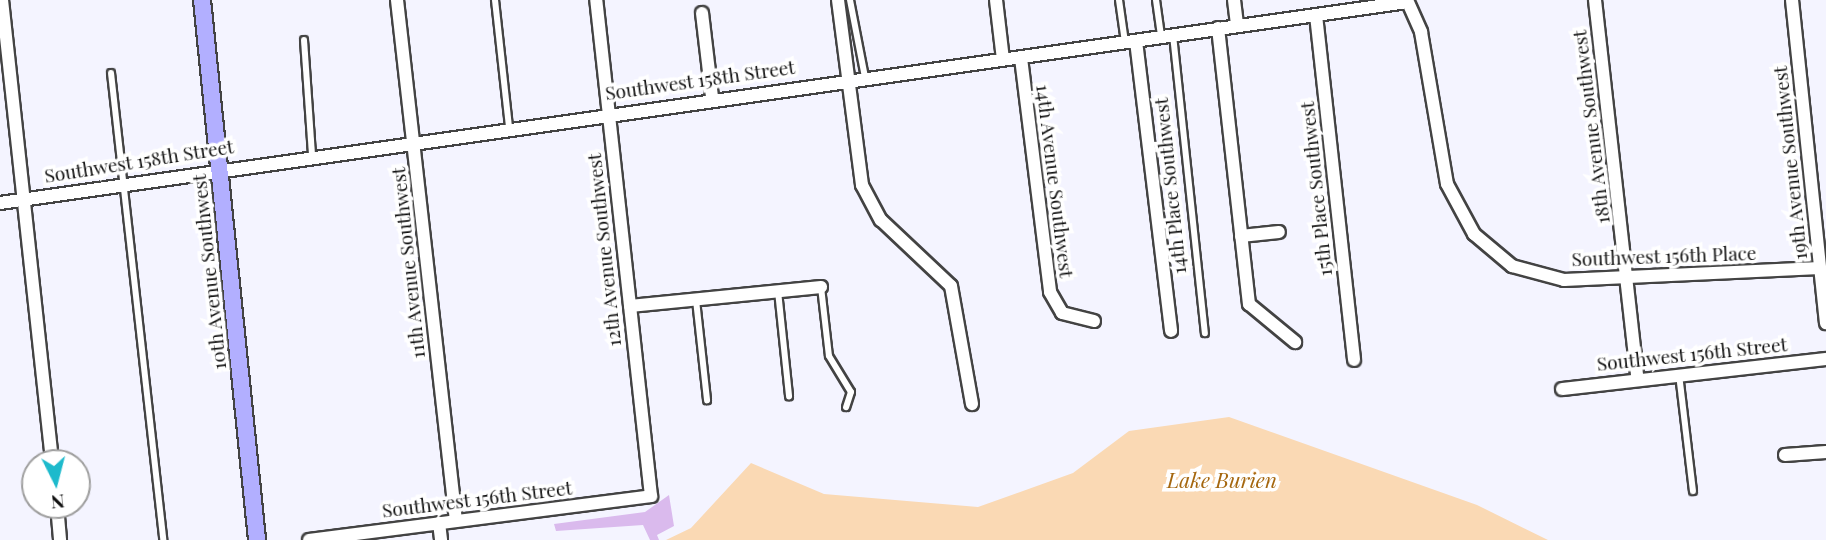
<!DOCTYPE html>
<html>
<head>
<meta charset="utf-8">
<style>
  body { margin:0 }
  #map { position:relative; width:1826px; height:540px; overflow:hidden; background:#f4f4ff; font-family:"Playfair Display",serif }
  div>[style] { position:absolute }
  .green>* { inset:0; background:#dabaed }
  .water>* { inset:0; background:#fad9b4 }
  .roads { filter:drop-shadow(2px 0 #434343) drop-shadow(-2px 0 #434343) drop-shadow(0 2px #434343) drop-shadow(0 -2px #434343) }
  .lane>* { height:6px; margin:-3px; padding:0 3px; transform-origin:3px; border-radius:3px; background:#fff }
  .street>* { height:12px; margin:-6px; padding:0 6px; transform-origin:6px; border-radius:6px; background:#fff }
  .secondary>* { height:16px; margin:-8px; padding:0 8px; transform-origin:8px; border-radius:8px; background:#b2afff }
  span { translate:-50% -50%; white-space:nowrap; text-align:center; line-height:1.15; -webkit-text-stroke:7px #fff; paint-order:stroke }
  .street-label { font-size:19px; color:#101010 }
  .water-label { font-size:21px; color:#a5670f; font-style:italic }
  .north { position:absolute; left:21px; top:449px; width:70px; height:70px; box-sizing:border-box; background:#fff; border:2px solid #9f9f9f; border-radius:50%; rotate:174deg; font-size:19px; font-weight:700; line-height:28px; text-align:center; color:#101010 }
  .north::after { content:''; display:block; margin:auto; width:24px; height:32px; background:#1dbacc; clip-path:polygon(50% 0,100% 100%,50% 72%,0 100%) }
</style>
</head>
<body>
<div id="map">
  <div class="green">
    <div style="clip-path:polygon(669px 495px,674px 526px,657px 535px,659px 540px,650px 540px,643px 525px,556px 531px,554px 524px,645px 512px)"></div>
  </div>
  <div class="water">
    <div style="clip-path:polygon(1229px 417px,1477px 505px,1548px 540px,666px 540px,691px 528px,751px 463px,824px 494px,978px 507px,1073px 473px,1129px 431px)"></div>
  </div>
  <div class="roads">
    <div class="lane">
      <div style="left:495px;top:0;width:127px;rotate:83.7deg"></div>
      <div style="left:850px;top:0;width:78px;rotate:79deg"></div>
      <div style="left:1119px;top:0;width:42px;rotate:81.9deg"></div>
      <div style="left:1156px;top:0;width:37px;rotate:82deg"></div>
      <div style="left:1173px;top:35px;width:300px;rotate:83.9deg"></div>
      <div style="left:304px;top:40px;width:114px;rotate:86deg"></div>
      <div style="left:111px;top:73px;width:470px;rotate:83.6deg"></div>
      <div style="left:821px;top:287px;width:69px;rotate:83.4deg"></div>
      <div style="left:829px;top:356px;width:42px;rotate:58.6deg"></div>
      <div style="left:851px;top:392px;width:16px;rotate:108deg"></div>
      <div style="left:778px;top:291px;width:106px;rotate:84deg"></div>
      <div style="left:696px;top:300px;width:101px;rotate:83.7deg"></div>
      <div style="left:1679px;top:374px;width:118px;rotate:83.2deg"></div>
    </div>
    <div class="street">
      <div style="left:2px;top:0;width:466px;rotate:83.8deg"></div>
      <div style="left:397px;top:0;width:524px;rotate:83.54deg"></div>
      <div style="left:838px;top:0;width:187px;rotate:82.6deg"></div>
      <div style="left:862px;top:185px;width:40px;rotate:62deg"></div>
      <div style="left:881px;top:220px;width:96px;rotate:43.3deg"></div>
      <div style="left:951px;top:286px;width:120px;rotate:79.9deg"></div>
      <div style="left:996px;top:0;width:60px;rotate:83.3deg"></div>
      <div style="left:1234px;top:0;width:25px;rotate:83deg"></div>
      <div style="left:1407px;top:0;width:35px;rotate:66deg"></div>
      <div style="left:1421px;top:32px;width:154px;rotate:80.3deg"></div>
      <div style="left:1447px;top:184px;width:57px;rotate:61.6deg"></div>
      <div style="left:1474px;top:234px;width:50px;rotate:40.1deg"></div>
      <div style="left:1512px;top:266px;width:54px;rotate:15.1deg"></div>
      <div style="left:1564px;top:280px;width:256px;rotate:-2.7deg"></div>
      <div style="left:1595px;top:0;width:378px;rotate:83.6deg"></div>
      <div style="left:1792px;top:0;width:325px;rotate:84deg"></div>
      <div style="left:702px;top:13px;width:85px;rotate:83.2deg"></div>
      <div style="left:1316px;top:15px;width:347px;rotate:83.7deg"></div>
      <div style="left:1218px;top:28px;width:278px;rotate:83.6deg"></div>
      <div style="left:1249px;top:304px;width:60px;rotate:39.6deg"></div>
      <div style="left:1136px;top:41px;width:292px;rotate:83.1deg"></div>
      <div style="left:1021px;top:58px;width:236px;rotate:82.9deg"></div>
      <div style="left:1050px;top:292px;width:24px;rotate:60deg"></div>
      <div style="left:1062px;top:313px;width:33px;rotate:14deg"></div>
      <div style="left:0;top:203px;width:1421px;rotate:-8.13deg"></div>
      <div style="left:1241px;top:236px;width:38px;rotate:-6deg"></div>
      <div style="left:630px;top:306px;width:192px;rotate:-5.7deg"></div>
      <div style="left:1562px;top:389px;width:266px;rotate:-6.5deg"></div>
      <div style="left:1785px;top:455px;width:41px;rotate:-4.2deg"></div>
      <div style="left:57px;top:505px;width:35px;rotate:85deg"></div>
      <div style="left:439px;top:523px;width:17px;rotate:83deg"></div>
      <div style="left:309px;top:540px;width:345px;rotate:-7.3deg"></div>
      <div style="left:651px;top:496px;width:499px;rotate:-96.3deg"></div>
    </div>
    <div class="secondary">
      <div style="left:202px;top:0;width:543px;rotate:84.18deg"></div>
    </div>
  </div>
  <div class="street-label">
    <span style="left:700px;top:80px;rotate:-8deg">Southwest 158th Street</span>
    <span style="left:1591px;top:127px;rotate:-97deg">18th Avenue Southwest</span>
    <span style="left:139px;top:161px;rotate:-9deg">Southwest 158th Street</span>
    <span style="left:1790px;top:163px;rotate:-96deg">19th Avenue Southwest</span>
    <span style="left:1055px;top:181px;rotate:83deg">14th Avenue Southwest</span>
    <span style="left:1170px;top:186px;rotate:-96deg">14th Place Southwest</span>
    <span style="left:1316px;top:189px;rotate:-96deg">15th Place Southwest</span>
    <span style="left:604px;top:250px;rotate:-96deg">12th Avenue Southwest</span>
    <span style="left:1664px;top:256px;rotate:-2deg">Southwest 156th Place</span>
    <span style="left:408px;top:263px;rotate:-96deg">11th Avenue Southwest</span>
    <span style="left:209px;top:272px;rotate:-96deg">10th Avenue Southwest</span>
    <span style="left:1692px;top:354px;rotate:-6deg">Southwest 156th Street</span>
    <span style="left:477px;top:499px;rotate:-7deg">Southwest 156th Street</span>
  </div>
  <div class="water-label">
    <span style="left:1222px;top:479px">Lake Burien</span>
  </div>
  <div class="north">N</div>
</div>
</body>
</html>
